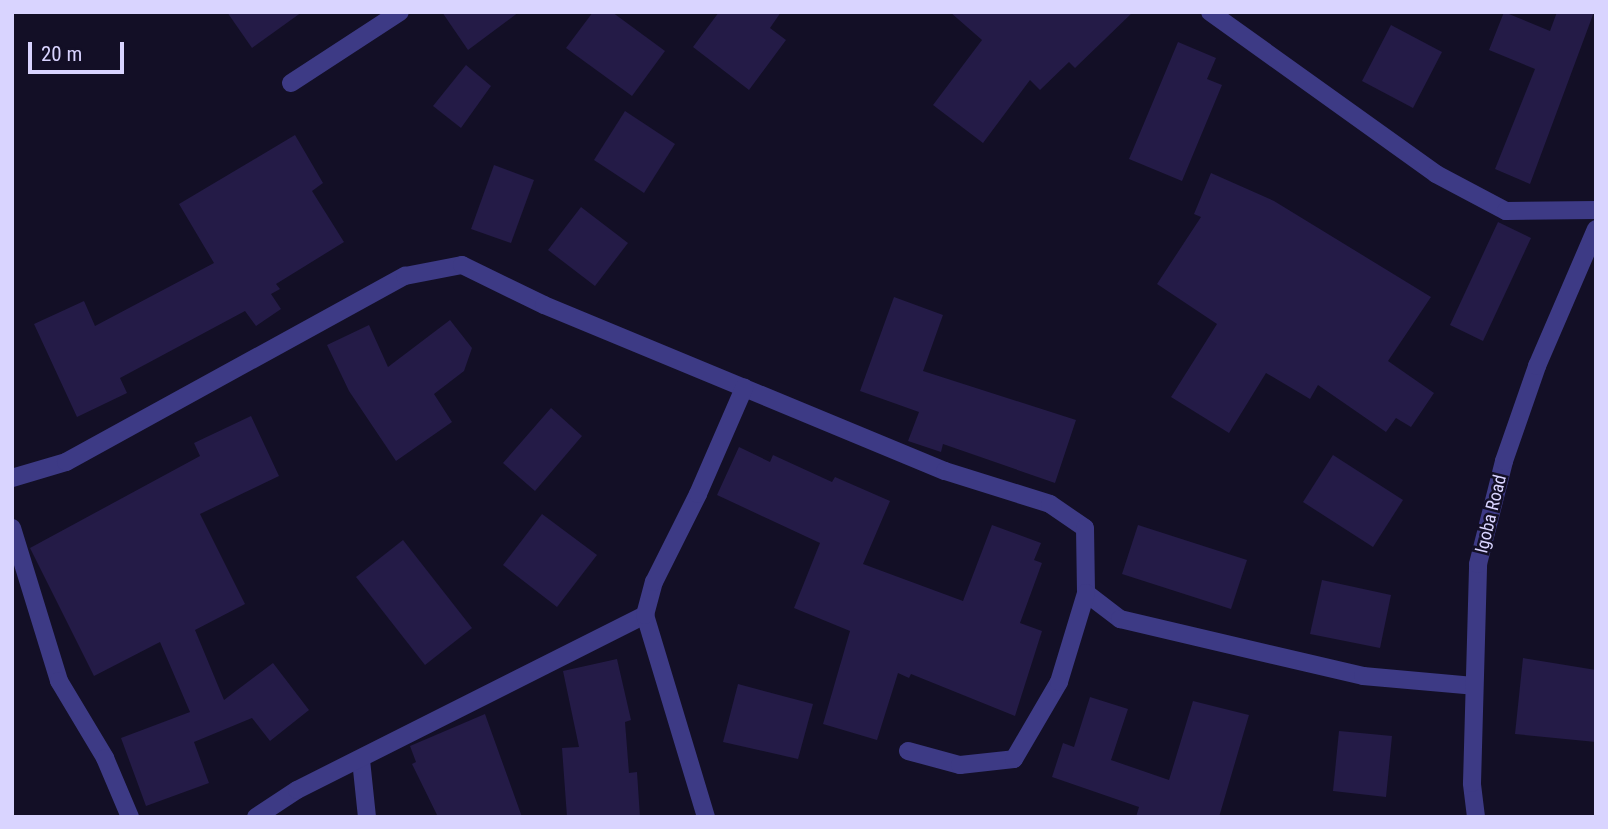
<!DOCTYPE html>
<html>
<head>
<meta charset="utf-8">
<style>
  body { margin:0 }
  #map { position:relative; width:1608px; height:829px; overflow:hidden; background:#130f26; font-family:"Roboto Condensed",sans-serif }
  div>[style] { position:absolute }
  .building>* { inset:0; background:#241b47 }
  .minor>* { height:18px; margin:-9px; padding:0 9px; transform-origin:9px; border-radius:9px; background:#3d3a85 }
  span { translate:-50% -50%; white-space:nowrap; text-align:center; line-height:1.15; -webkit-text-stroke:5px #130f26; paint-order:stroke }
  .street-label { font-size:18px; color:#d9d4ff }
  .frame { position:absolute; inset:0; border:14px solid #d9d4ff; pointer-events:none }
  .scale { position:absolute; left:28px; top:42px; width:96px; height:32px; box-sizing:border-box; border:4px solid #d9d4ff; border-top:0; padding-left:9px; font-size:21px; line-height:24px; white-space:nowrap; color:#d9d4ff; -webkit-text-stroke:5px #130f26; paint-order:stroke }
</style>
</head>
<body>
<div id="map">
  <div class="building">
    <div style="clip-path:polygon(227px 12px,302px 12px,252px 48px)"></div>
    <div style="clip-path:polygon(442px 12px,519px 12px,468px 50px)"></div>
    <div style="clip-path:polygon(593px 12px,612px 12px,665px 51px,632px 96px,566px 48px)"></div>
    <div style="clip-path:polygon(719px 12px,781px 12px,770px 28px,786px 40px,749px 90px,693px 47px)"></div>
    <div style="clip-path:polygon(950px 12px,1133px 12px,1075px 68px,1069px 62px,1040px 90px,1030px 80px,983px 143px,933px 105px,982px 40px)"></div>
    <div style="clip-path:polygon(1504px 12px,1550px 31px,1557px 12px,1594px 12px,1530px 184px,1495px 169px,1535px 69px,1489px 50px)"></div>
    <div style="clip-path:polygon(1391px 25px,1442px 52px,1413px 108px,1362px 81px)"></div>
    <div style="clip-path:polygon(1178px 42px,1216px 58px,1207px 79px,1222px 85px,1182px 181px,1129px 159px)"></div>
    <div style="clip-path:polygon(466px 65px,491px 86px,461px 128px,433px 106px)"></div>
    <div style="clip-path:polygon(625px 111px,675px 144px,644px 193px,594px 160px)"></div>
    <div style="clip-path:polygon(295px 135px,323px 183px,312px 191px,344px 242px,276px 284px,280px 289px,271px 294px,281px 309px,256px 326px,245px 311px,120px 378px,127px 393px,77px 417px,34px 324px,84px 301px,95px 326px,214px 263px,179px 204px)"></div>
    <div style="clip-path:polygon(494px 165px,534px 180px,511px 243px,471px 229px)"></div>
    <div style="clip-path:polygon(1211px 173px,1274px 201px,1431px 297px,1388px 361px,1434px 393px,1411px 427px,1396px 418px,1386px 432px,1318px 385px,1310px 399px,1266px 373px,1229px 433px,1171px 397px,1217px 324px,1157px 284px,1201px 217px,1194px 214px)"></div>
    <div style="clip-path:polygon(581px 207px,628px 243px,595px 286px,548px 250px)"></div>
    <div style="clip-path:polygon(1498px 222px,1531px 238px,1483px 341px,1450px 325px)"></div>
    <div style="clip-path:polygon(894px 297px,943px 315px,923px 371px,1076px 420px,1055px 483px,943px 444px,941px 452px,908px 441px,919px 412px,860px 391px)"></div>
    <div style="clip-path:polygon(450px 320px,472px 348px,464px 371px,434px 394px,452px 422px,396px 461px,349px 391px,327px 345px,369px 325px,388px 367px)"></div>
    <div style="clip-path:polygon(551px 408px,582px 436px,535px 491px,503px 463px)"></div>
    <div style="clip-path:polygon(251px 416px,279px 476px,200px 514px,245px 604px,195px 630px,224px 700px,273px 663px,309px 710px,270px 741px,252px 718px,194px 742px,209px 783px,146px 806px,121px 738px,190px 712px,160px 642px,94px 676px,30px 548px,200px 456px,194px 443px)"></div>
    <div style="clip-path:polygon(739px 447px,770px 462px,773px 455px,832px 482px,835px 477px,890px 501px,863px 564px,963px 601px,992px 525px,1041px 543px,1034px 560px,1042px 563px,1020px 623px,1042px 631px,1015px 716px,911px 674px,909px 678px,898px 673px,877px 740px,823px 724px,850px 631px,794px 608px,820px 543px,717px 495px)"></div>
    <div style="clip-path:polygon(1333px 455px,1403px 500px,1373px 547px,1303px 502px)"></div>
    <div style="clip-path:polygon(542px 514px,597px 555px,557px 607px,503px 565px)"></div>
    <div style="clip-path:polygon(1138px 525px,1247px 560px,1231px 609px,1122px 574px)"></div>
    <div style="clip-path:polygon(403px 540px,472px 628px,425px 665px,356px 577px)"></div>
    <div style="clip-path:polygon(1322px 580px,1391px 595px,1380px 648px,1310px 634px)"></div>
    <div style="clip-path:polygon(1523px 658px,1596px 670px,1596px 742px,1515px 734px)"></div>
    <div style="clip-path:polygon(617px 659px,631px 720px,625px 722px,629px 773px,637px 772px,640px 817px,567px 817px,562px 748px,579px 747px,563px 671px)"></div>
    <div style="clip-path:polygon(738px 684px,813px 704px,798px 759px,723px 742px)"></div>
    <div style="clip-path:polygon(1090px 697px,1128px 709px,1111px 760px,1169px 780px,1193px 701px,1249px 715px,1219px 817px,1136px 817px,1139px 807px,1052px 777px,1063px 743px,1074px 747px)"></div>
    <div style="clip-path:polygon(485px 714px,522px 817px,438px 817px,412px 764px,416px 762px,410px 746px)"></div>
    <div style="clip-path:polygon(1339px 731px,1392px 736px,1386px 797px,1333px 791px)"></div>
  </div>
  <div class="minor">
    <div style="left:1210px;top:12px;width:278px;rotate:35.6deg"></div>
    <div style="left:1436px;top:174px;width:79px;rotate:27.9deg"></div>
    <div style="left:1506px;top:211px;width:90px;rotate:-0.6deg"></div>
    <div style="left:291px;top:83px;width:130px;rotate:-33.1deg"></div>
    <div style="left:12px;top:478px;width:56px;rotate:-16.5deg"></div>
    <div style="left:66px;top:462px;width:387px;rotate:-28.8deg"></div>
    <div style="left:405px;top:276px;width:58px;rotate:-10.9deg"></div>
    <div style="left:462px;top:265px;width:91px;rotate:26deg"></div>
    <div style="left:544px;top:305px;width:434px;rotate:22.5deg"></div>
    <div style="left:945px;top:471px;width:110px;rotate:17.4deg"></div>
    <div style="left:1050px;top:504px;width:42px;rotate:34.4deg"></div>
    <div style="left:1085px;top:528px;width:65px;rotate:89.1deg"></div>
    <div style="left:1086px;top:593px;width:43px;rotate:37.4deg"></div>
    <div style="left:1120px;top:619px;width:250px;rotate:13.2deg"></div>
    <div style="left:1363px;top:676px;width:111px;rotate:5.1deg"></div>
    <div style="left:12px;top:528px;width:160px;rotate:72.9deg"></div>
    <div style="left:59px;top:681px;width:90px;rotate:59.1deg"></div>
    <div style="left:105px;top:758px;width:64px;rotate:67deg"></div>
    <div style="left:908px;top:751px;width:54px;rotate:15.1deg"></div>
    <div style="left:960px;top:765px;width:54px;rotate:-6.3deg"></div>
    <div style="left:1014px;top:759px;width:89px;rotate:-59.7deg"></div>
    <div style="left:1059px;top:682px;width:93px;rotate:-73.1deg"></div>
    <div style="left:361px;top:760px;width:57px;rotate:84deg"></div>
    <div style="left:256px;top:817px;width:49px;rotate:-33.4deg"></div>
    <div style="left:297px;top:790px;width:390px;rotate:-26.7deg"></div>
    <div style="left:706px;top:817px;width:211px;rotate:-106.8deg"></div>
    <div style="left:645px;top:615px;width:34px;rotate:-75deg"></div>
    <div style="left:654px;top:582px;width:98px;rotate:-63.4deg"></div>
    <div style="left:698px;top:494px;width:116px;rotate:-66.5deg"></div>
    <div style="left:1476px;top:817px;width:34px;rotate:-97deg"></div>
    <div style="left:1472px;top:783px;width:219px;rotate:-88.4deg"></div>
    <div style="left:1478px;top:564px;width:106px;rotate:-75.8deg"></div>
    <div style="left:1504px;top:461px;width:101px;rotate:-70.8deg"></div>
    <div style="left:1537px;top:366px;width:149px;rotate:-66.7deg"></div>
  </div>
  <div class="street-label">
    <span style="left:1491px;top:514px;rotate:-76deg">Igoba Road</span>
  </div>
  <div class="frame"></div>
  <div class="scale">20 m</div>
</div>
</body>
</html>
